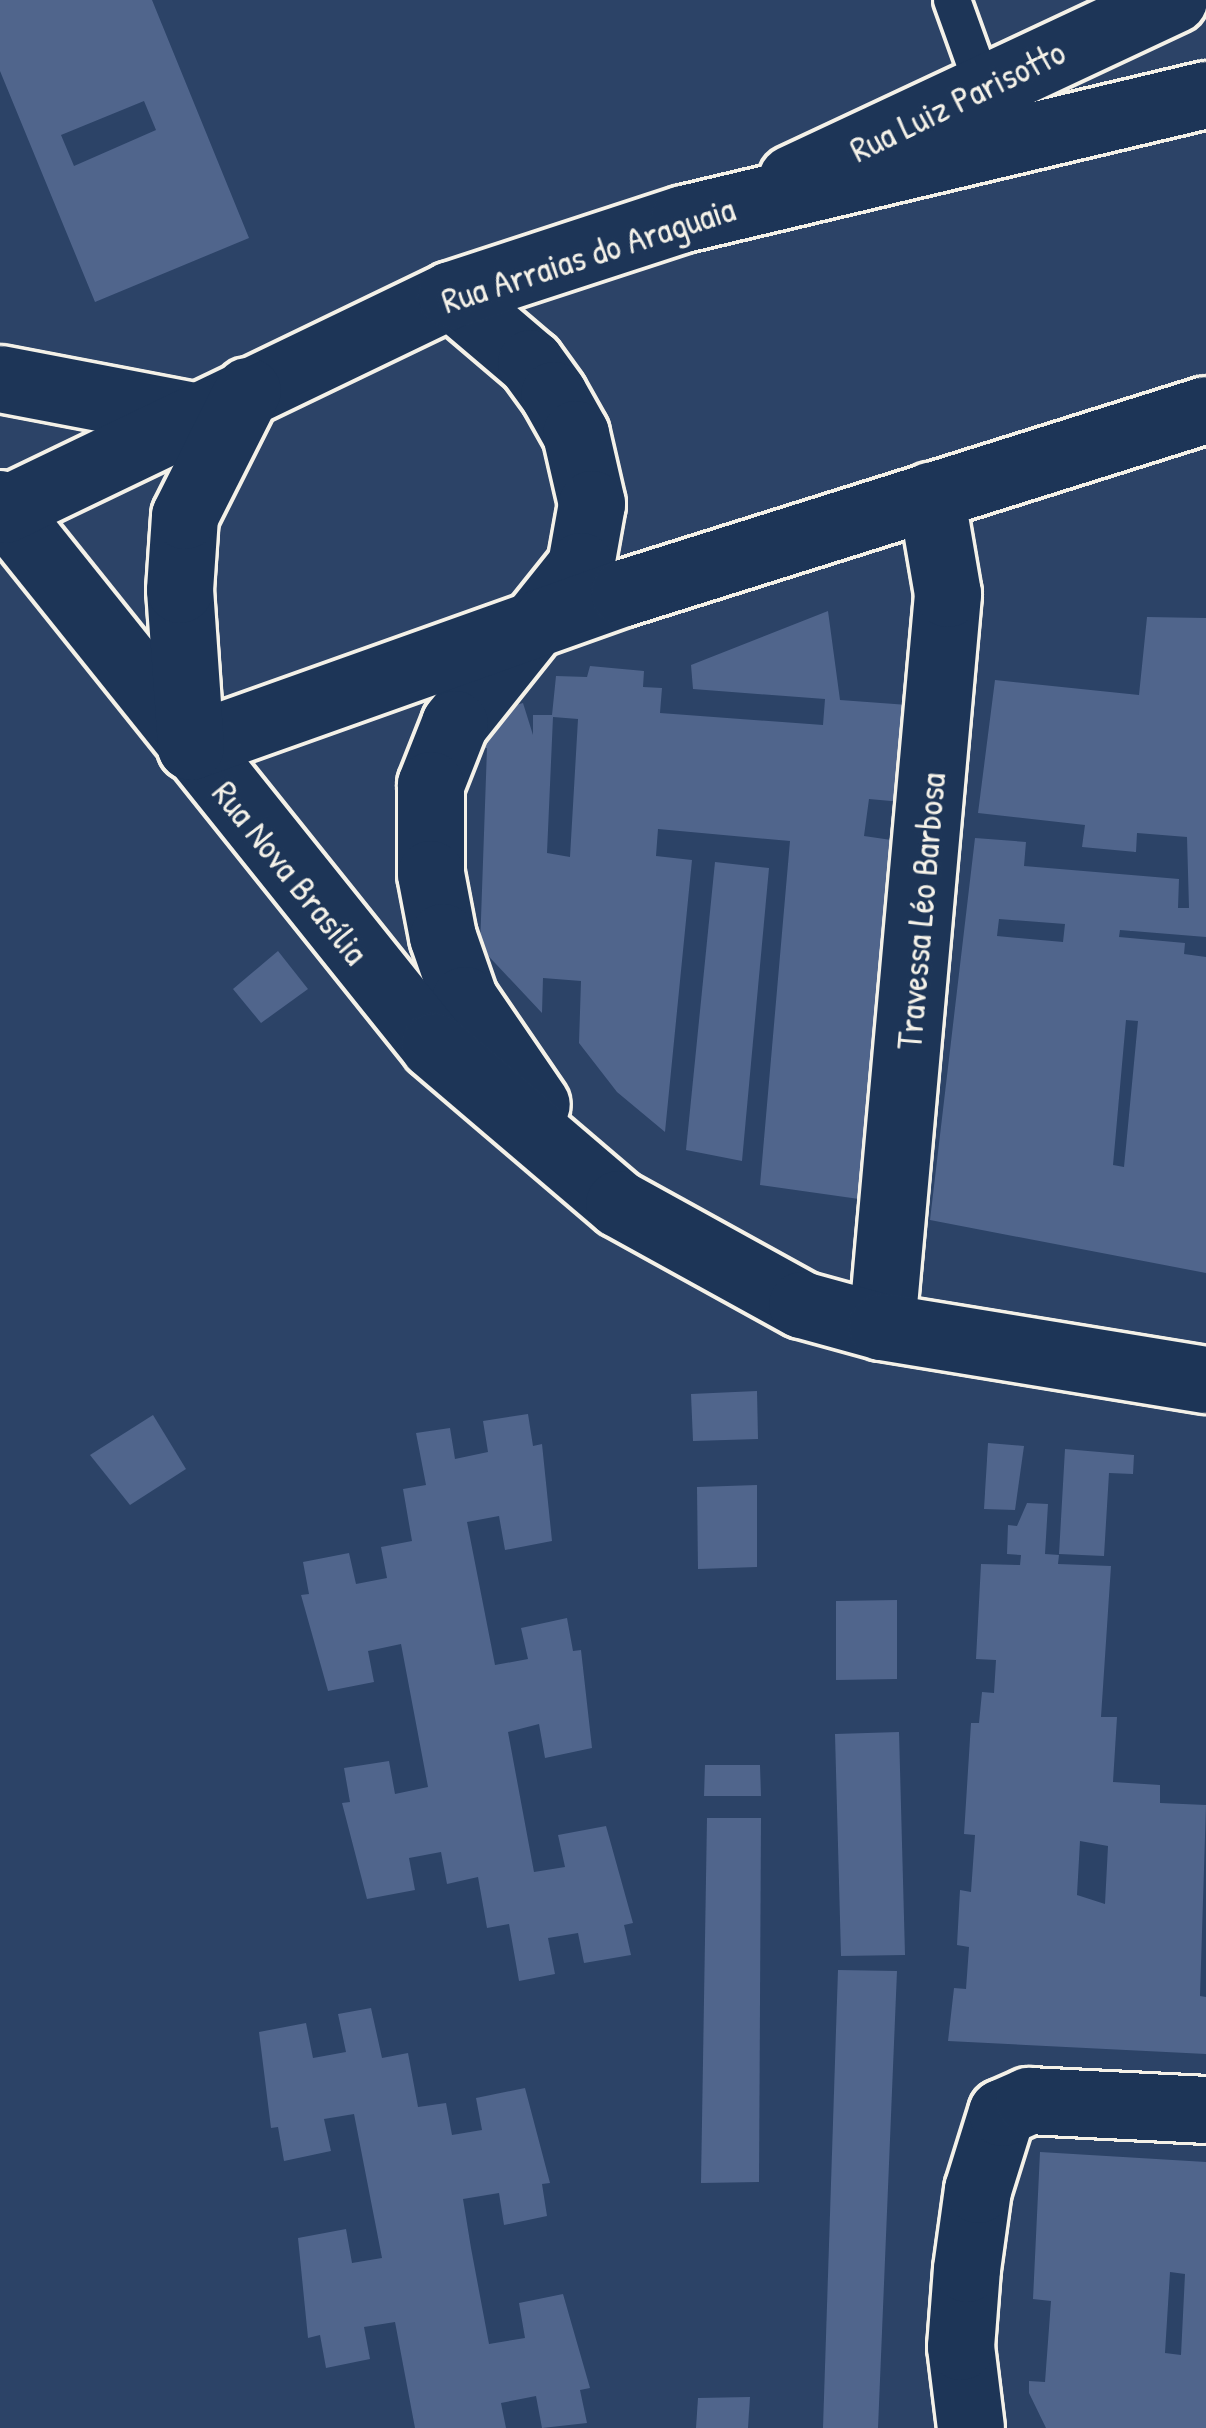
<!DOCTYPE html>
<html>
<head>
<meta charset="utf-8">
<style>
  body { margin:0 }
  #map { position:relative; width:1206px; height:2428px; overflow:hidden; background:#2c4367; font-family:"Patrick Hand",sans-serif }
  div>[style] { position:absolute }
  .building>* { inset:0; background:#50658c }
  .roads { filter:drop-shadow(3px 0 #f4f1e8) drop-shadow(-3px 0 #f4f1e8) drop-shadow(0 3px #f4f1e8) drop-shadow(0 -3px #f4f1e8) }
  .lane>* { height:36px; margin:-18px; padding:0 18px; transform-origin:18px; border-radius:18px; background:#1d3557 }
  .street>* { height:66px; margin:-33px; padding:0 33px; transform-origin:33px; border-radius:33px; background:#1d3557 }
  .secondary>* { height:66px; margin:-33px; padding:0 33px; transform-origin:33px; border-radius:33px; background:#1d3557 }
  span { translate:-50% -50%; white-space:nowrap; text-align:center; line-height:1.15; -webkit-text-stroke:9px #1d3557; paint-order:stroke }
  .street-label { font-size:36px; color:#f4f1e8 }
</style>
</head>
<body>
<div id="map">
  <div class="building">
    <div style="clip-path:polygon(evenodd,0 0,152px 0,249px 238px,95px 302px,0 71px,0 0,144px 101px,156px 130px,74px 166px,61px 135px,144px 101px)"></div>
    <div style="clip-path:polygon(evenodd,828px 611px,840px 700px,908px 705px,902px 802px,869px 799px,864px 836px,898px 841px,859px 1199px,760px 1185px,790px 841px,658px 829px,656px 856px,692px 860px,665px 1132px,617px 1092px,579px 1043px,581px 981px,543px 978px,542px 1013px,480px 947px,487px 748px,465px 751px,494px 711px,523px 703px,533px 735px,533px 715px,552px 715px,556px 676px,587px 677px,590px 666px,644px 671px,643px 687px,662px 688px,660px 713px,823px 725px,825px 699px,693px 689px,691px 665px,828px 611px,553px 717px,578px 719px,570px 857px,547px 853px,553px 717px)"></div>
    <div style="clip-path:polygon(evenodd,1147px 617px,1206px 618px,1206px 937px,1120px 930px,1119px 937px,1185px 943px,1184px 954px,1206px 957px,1206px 1273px,930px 1220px,975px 838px,1026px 842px,1024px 866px,1179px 879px,1178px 908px,1189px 908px,1187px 837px,1137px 833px,1136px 852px,1082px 847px,1085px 825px,978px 813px,995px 680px,1139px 695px,1147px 617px,999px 919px,1065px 924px,1063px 942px,997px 936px,999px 919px,1147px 617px,1126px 1020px,1138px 1021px,1124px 1167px,1113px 1165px,1126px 1020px)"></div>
    <div style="clip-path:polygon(715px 862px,769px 868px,742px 1161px,686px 1150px)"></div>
    <div style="clip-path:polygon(278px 951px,308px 989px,261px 1023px,233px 989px)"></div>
    <div style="clip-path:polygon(757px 1391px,758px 1439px,693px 1441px,691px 1394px)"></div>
    <div style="clip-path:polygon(528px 1414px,533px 1446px,542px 1444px,552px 1541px,505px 1550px,499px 1516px,467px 1522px,495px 1665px,528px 1659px,521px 1628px,567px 1618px,573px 1651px,581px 1650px,592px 1748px,545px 1758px,539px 1724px,508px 1732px,534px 1872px,565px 1867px,558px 1835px,606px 1826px,633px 1923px,624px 1925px,631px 1955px,584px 1963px,578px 1933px,548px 1938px,555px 1974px,519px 1981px,509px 1924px,487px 1928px,478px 1877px,447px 1884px,441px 1852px,409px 1858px,415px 1890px,367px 1899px,342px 1803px,350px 1802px,344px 1768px,389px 1761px,395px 1794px,428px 1787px,401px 1644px,368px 1651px,374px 1682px,328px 1691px,301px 1595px,309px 1594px,303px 1562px,349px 1553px,356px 1584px,387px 1578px,381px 1547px,412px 1541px,403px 1489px,426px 1485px,416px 1433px,450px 1428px,455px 1459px,488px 1452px,483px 1421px)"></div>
    <div style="clip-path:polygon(153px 1415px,186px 1469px,130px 1505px,90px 1455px)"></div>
    <div style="clip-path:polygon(988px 1443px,1024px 1446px,1015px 1510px,984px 1509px)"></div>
    <div style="clip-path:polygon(1065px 1449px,1134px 1455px,1133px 1474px,1109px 1473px,1104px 1556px,1059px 1554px)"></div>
    <div style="clip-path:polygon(757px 1485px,757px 1567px,698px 1569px,697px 1487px)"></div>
    <div style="clip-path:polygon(evenodd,1027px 1503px,1048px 1504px,1045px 1554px,1059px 1555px,1058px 1564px,1111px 1566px,1101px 1717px,1117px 1717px,1113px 1782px,1160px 1785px,1160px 1803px,1206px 1805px,1200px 1996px,1206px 1997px,1206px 2054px,948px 2041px,954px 1988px,966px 1989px,969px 1947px,957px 1945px,960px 1890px,971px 1892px,975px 1835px,964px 1834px,971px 1723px,979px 1723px,982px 1692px,994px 1693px,996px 1660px,976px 1659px,981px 1564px,1020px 1565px,1021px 1555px,1007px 1554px,1008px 1525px,1017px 1526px,1027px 1503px,1080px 1841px,1108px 1846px,1105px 1904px,1077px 1895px,1080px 1841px)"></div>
    <div style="clip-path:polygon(897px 1600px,897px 1679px,836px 1680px,836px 1601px)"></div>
    <div style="clip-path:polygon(899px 1732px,905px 1955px,841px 1956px,835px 1734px)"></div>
    <div style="clip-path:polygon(705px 1765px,760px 1765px,761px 1796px,704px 1796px)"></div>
    <div style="clip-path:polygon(707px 1818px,761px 1818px,759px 2182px,701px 2183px)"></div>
    <div style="clip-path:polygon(838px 1970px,897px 1971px,878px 2428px,823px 2428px)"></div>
    <div style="clip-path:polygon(371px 2008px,382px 2058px,408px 2053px,418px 2107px,446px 2103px,452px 2135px,482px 2130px,476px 2098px,525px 2088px,550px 2183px,542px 2184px,547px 2216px,504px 2225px,499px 2193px,463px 2199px,471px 2248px,489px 2344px,525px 2338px,519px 2303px,563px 2294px,590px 2388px,580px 2390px,587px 2423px,542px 2428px,536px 2396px,501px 2403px,506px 2428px,415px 2428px,395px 2322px,364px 2327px,370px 2359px,326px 2368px,320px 2335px,308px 2338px,298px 2238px,346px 2229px,352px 2263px,382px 2258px,354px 2114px,324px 2119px,331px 2151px,284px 2161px,278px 2127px,271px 2128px,259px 2032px,306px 2023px,313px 2058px,346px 2052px,338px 2014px)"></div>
    <div style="clip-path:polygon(evenodd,1040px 2152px,1206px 2162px,1206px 2428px,1046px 2428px,1029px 2393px,1029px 2381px,1045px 2382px,1051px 2301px,1033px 2299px,1040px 2152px,1170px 2272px,1185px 2274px,1181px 2355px,1165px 2353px,1170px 2272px)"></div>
    <div style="clip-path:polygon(750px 2397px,748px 2428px,696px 2428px,698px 2398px)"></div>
  </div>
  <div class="roads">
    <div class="lane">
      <div style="left:952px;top:0;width:91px;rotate:70.2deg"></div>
    </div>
    <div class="street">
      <div style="left:792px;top:179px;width:422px;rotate:-25.1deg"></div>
      <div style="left:882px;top:1327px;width:736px;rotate:-84.85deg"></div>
      <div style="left:948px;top:594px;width:100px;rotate:-99.7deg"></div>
      <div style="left:971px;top:2428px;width:82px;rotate:-97deg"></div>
      <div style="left:961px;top:2347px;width:78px;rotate:-85.6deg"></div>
      <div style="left:967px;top:2269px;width:80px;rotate:-82.1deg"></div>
      <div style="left:978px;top:2190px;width:81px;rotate:-72.7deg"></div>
      <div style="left:1002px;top:2113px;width:30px;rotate:-24deg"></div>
      <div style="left:1029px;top:2101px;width:177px;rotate:2.9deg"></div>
    </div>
    <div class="secondary">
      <div style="left:451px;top:295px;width:105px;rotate:40.4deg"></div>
      <div style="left:531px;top:363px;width:39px;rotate:54deg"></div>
      <div style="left:554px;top:395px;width:45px;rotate:60.6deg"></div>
      <div style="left:576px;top:434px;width:72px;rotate:77.1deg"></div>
      <div style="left:592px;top:504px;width:63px;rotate:100.1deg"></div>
      <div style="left:581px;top:566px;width:202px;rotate:128.6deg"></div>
      <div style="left:455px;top:724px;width:66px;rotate:111.5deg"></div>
      <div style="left:431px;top:785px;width:89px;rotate:90deg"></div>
      <div style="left:431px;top:874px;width:64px;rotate:79.2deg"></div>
      <div style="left:443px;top:937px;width:67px;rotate:70.8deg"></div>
      <div style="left:465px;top:1000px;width:127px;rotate:55.6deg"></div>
      <div style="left:0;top:379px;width:197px;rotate:10.8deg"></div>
      <div style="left:0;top:504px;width:694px;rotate:51.31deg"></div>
      <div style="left:434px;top:1046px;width:243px;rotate:40.5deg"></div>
      <div style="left:619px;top:1204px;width:209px;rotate:28.9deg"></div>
      <div style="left:802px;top:1305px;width:83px;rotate:15.4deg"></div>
      <div style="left:882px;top:1327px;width:328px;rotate:9.3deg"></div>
      <div style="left:5px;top:510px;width:495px;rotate:-25.7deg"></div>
      <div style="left:451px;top:295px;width:245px;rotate:-18.1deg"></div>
      <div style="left:684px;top:219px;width:537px;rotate:-13.36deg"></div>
      <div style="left:191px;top:747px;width:460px;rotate:-19.6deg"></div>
      <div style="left:624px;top:593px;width:610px;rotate:-17.45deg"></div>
      <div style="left:191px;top:747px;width:157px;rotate:-94deg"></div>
      <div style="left:180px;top:590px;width:74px;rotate:-86.1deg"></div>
      <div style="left:185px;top:516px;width:140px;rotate:-63.3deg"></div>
    </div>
  </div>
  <div class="street-label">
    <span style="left:957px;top:100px;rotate:-26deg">Rua Luiz Parisotto</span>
    <span style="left:588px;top:254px;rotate:-18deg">Rua Arraias do Araguaia</span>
    <span style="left:291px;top:872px;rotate:51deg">Rua Nova Brasília</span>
    <span style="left:920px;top:911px;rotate:-85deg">Travessa Léo Barbosa</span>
  </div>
</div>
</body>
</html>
